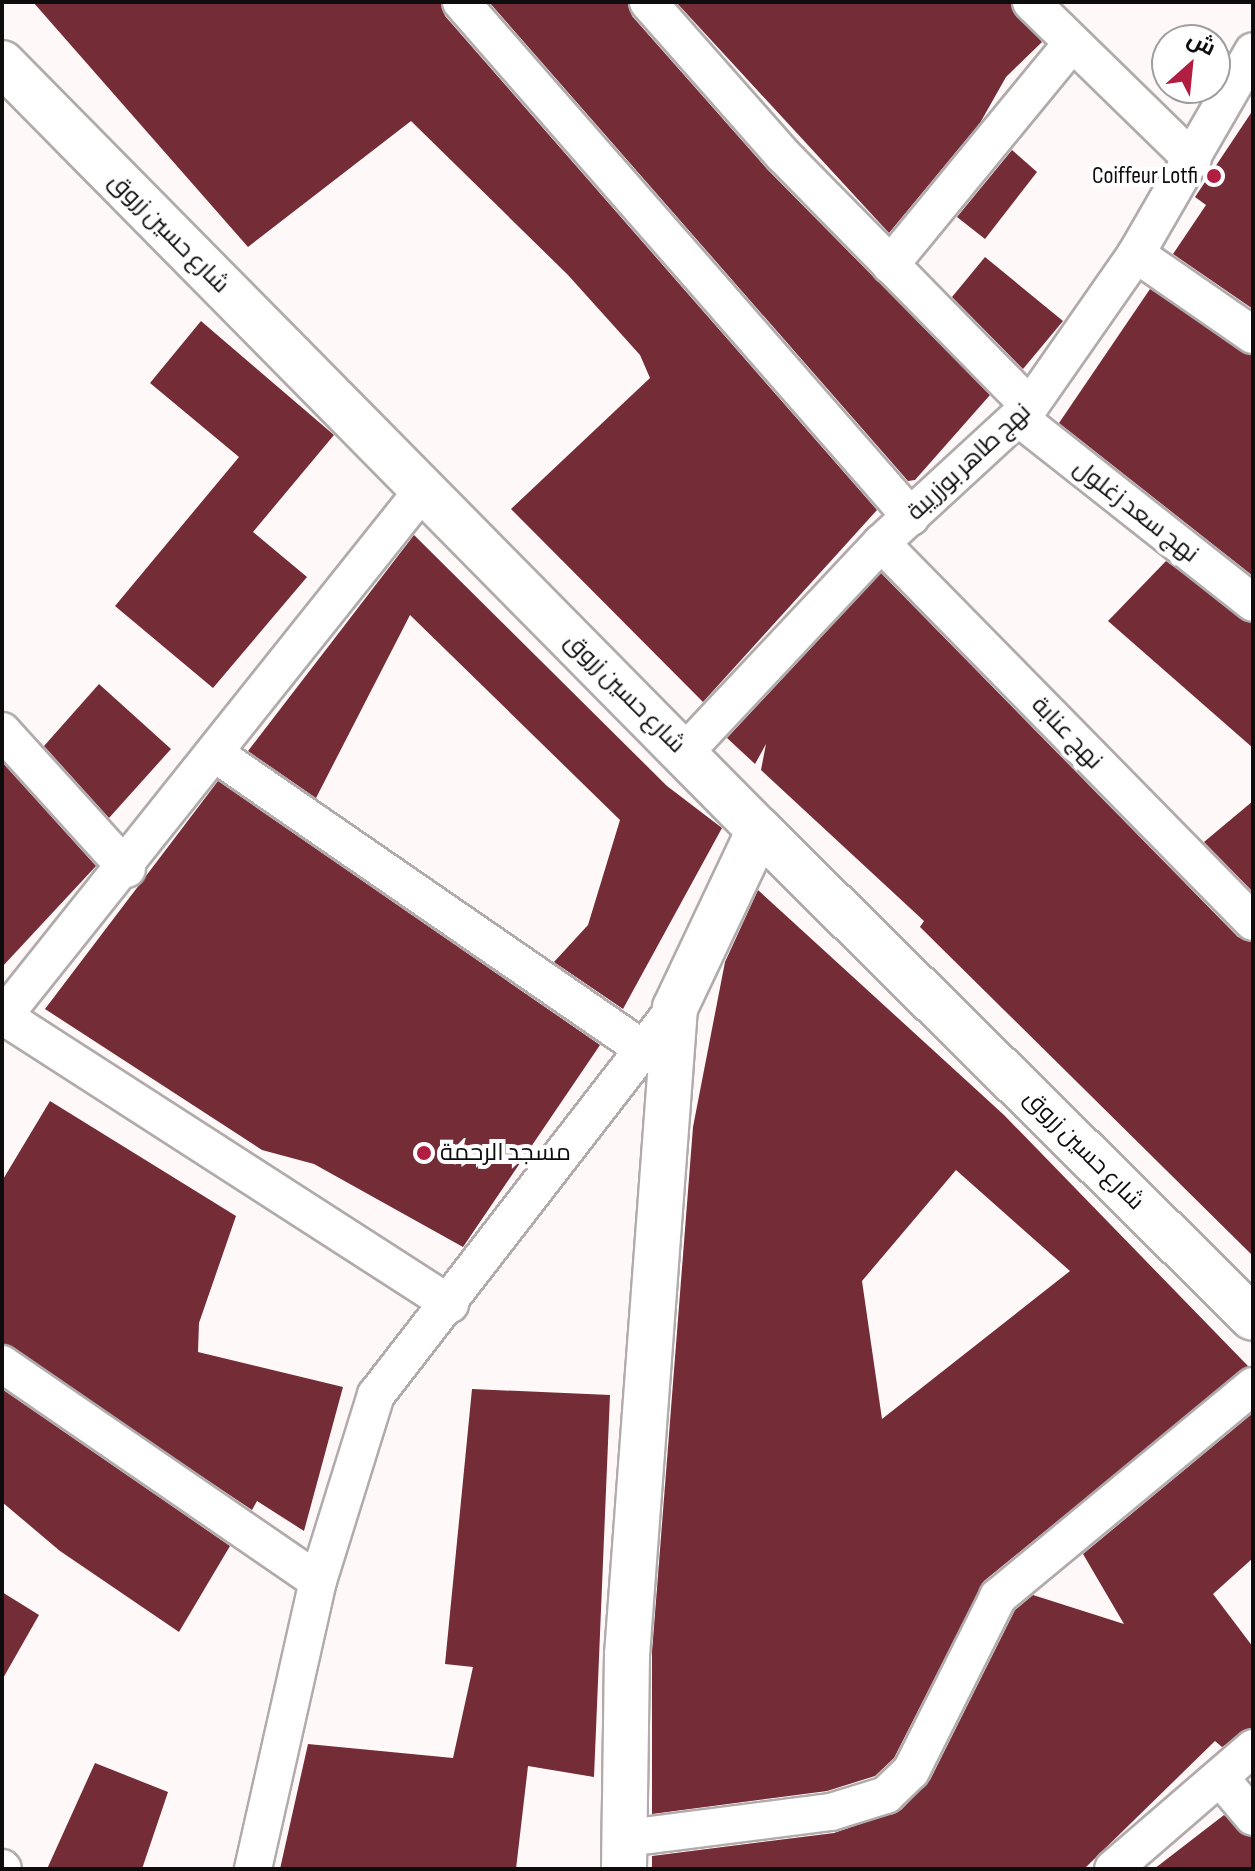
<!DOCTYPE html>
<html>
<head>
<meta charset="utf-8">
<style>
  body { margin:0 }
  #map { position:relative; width:1255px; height:1871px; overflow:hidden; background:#fff8f9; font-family:"Sofia Sans Condensed",Cairo,sans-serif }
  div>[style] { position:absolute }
  .building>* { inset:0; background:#742c36 }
  .roads { filter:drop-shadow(2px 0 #b1abab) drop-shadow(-2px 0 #b1abab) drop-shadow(0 2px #b1abab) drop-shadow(0 -2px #b1abab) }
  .minor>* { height:36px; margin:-18px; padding:0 18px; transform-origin:18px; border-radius:18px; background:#fff }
  .tertiary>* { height:44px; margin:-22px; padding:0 22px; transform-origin:22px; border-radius:22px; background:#fff }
  .dots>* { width:22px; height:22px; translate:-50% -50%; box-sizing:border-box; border:4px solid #fff; border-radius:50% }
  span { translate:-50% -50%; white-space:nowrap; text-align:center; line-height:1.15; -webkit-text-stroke:8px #fff; paint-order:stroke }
  .poi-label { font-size:24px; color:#0e0c0c }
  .right { translate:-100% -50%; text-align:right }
  .left { translate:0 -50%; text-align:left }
  .street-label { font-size:24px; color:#0e0c0c }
  .frame { position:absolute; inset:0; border:4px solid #0e0c0c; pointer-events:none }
  .north { position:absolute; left:1151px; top:24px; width:80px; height:80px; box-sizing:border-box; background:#fff; border:2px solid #9f9e9e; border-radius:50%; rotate:27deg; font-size:22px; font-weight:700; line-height:32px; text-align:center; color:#0e0c0c }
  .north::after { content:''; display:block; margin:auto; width:28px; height:36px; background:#b11e42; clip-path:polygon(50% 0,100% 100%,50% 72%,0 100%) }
</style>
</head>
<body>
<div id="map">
  <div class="building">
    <div style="clip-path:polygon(33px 2px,441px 2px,445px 16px,877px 510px,703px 702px,511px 509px,650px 378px,640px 355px,568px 275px,411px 121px,248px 247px)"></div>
    <div style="clip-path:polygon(489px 2px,628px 2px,632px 16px,767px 169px,990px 395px,915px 480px,908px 481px)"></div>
    <div style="clip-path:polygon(676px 2px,1011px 2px,1042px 42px,1006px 77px,980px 123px,889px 233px)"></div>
    <div style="clip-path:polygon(1253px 110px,1253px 309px,1173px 254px,1206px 205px,1195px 197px)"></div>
    <div style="clip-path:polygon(1012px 150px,1037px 172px,985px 239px,957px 217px)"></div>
    <div style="clip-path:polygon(985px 257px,1063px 321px,1023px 369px,952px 297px)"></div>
    <div style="clip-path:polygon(1150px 289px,1253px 356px,1253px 576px,1059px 423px)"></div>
    <div style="clip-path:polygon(201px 321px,334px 435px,253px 532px,307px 577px,213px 688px,115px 606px,239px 457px,150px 383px)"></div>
    <div style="clip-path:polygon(414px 535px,667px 786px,722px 828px,623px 1009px,554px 962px,588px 925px,620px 820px,410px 615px,316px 798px,248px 751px)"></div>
    <div style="clip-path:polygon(1166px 561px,1253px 624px,1253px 748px,1108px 621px)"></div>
    <div style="clip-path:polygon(881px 573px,1238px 937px,1253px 942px,1253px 1256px,920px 927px,924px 921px,761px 770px,766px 744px,755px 764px,727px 738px)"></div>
    <div style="clip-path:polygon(99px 684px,171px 749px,109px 818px,44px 746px)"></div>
    <div style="clip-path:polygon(2px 762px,96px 866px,2px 967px)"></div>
    <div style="clip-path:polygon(218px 781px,600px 1045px,463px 1247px,314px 1164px,262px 1150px,45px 1009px)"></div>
    <div style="clip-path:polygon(1253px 801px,1253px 892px,1204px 842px)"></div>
    <div style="clip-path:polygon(evenodd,758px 890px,1004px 1115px,1248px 1366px,984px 1581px,894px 1758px,875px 1776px,827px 1791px,652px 1814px,652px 1652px,693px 1127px,725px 962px,758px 890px,956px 1170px,1070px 1271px,882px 1419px,862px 1281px,956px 1170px)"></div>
    <div style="clip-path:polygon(50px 1101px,236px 1216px,199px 1323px,198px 1352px,343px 1387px,304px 1531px,257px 1501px,252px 1510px,2px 1343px,2px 1181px)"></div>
    <div style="clip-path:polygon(2px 1389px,230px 1546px,179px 1632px,60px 1551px,2px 1502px)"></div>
    <div style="clip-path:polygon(472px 1389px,610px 1395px,594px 1777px,528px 1766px,516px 1869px,280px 1869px,308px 1744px,453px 1758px,473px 1667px,445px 1664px)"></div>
    <div style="clip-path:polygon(1253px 1413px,1253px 1558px,1213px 1594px,1253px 1647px,1253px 1728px,1222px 1747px,1215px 1741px,1084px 1869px,652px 1869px,652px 1856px,834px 1833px,901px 1810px,930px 1780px,1015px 1610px,1033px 1595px,1124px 1624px,1083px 1554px)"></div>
    <div style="clip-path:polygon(2px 1592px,39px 1615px,2px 1680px)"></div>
    <div style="clip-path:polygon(95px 1763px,168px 1792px,142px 1869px,47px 1869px)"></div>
    <div style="clip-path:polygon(1224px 1815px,1253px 1837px,1253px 1869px,1154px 1869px)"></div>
  </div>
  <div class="roads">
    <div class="minor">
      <div style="left:461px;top:2px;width:684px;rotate:48.85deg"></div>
      <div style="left:648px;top:2px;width:204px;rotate:48.6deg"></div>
      <div style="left:783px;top:155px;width:352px;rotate:45.5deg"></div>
      <div style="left:1031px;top:2px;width:226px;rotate:44.3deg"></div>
      <div style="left:1136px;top:254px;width:142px;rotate:34.7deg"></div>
      <div style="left:890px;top:265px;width:285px;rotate:-50.6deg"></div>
      <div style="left:1019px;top:418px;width:298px;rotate:38.3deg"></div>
      <div style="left:881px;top:543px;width:531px;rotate:45.53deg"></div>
      <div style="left:2px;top:731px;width:186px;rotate:47.8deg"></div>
      <div style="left:214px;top:753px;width:521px;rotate:34.6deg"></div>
      <div style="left:684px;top:753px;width:288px;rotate:-46.8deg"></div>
      <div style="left:881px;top:543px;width:202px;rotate:-42.6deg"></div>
      <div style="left:1030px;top:406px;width:185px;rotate:-55.1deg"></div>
      <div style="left:1136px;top:254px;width:234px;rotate:-60deg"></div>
      <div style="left:3px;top:1016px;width:532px;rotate:32.79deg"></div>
      <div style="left:2px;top:1018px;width:675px;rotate:-51.43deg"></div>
      <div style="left:2px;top:1364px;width:383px;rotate:34.5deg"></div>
      <div style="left:1222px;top:1780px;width:48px;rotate:50deg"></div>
      <div style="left:627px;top:1838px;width:206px;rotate:-7.3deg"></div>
      <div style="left:831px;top:1812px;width:58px;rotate:-17.2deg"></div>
      <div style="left:886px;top:1795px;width:35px;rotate:-44deg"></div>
      <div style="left:911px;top:1771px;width:195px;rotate:-63.4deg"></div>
      <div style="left:998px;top:1597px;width:331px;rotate:-39.6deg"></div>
      <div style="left:2px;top:1868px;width:1px;rotate:45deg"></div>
      <div style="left:253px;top:1869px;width:295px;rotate:-77.3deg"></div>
      <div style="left:318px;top:1581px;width:195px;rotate:-72.7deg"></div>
      <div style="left:376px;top:1395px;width:489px;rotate:-52.3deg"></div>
      <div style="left:1113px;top:1869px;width:185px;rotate:-40.8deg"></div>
    </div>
    <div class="tertiary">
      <div style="left:2px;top:63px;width:1078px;rotate:45.38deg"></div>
      <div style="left:759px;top:830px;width:694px;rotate:44.65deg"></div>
      <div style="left:624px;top:1869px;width:214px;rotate:-89.2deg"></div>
      <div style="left:627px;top:1655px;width:649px;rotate:-85.76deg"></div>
      <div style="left:675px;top:1008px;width:197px;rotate:-64.7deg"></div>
    </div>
  </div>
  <div class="dots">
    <div style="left:1214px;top:176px;background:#b11e42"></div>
    <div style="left:424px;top:1153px;background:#b11e42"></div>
  </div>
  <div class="poi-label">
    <span class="right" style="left:1198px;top:176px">Coiffeur Lotfi</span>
    <span class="left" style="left:440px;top:1153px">مسجد الرحمة</span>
  </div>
  <div class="street-label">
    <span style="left:169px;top:233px;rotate:45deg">شارع حسين زروق</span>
    <span style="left:969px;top:462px;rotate:-43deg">نهج طاهر بوزريبة</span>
    <span style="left:1136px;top:511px;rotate:38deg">نهج سعد زغلول</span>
    <span style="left:625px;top:693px;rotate:45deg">شارع حسين زروق</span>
    <span style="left:1067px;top:733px;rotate:46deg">نهج عنابة</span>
    <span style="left:1084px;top:1150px;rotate:45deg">شارع حسين زروق</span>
  </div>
  <div class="frame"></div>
  <div class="north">ش</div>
</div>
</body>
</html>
